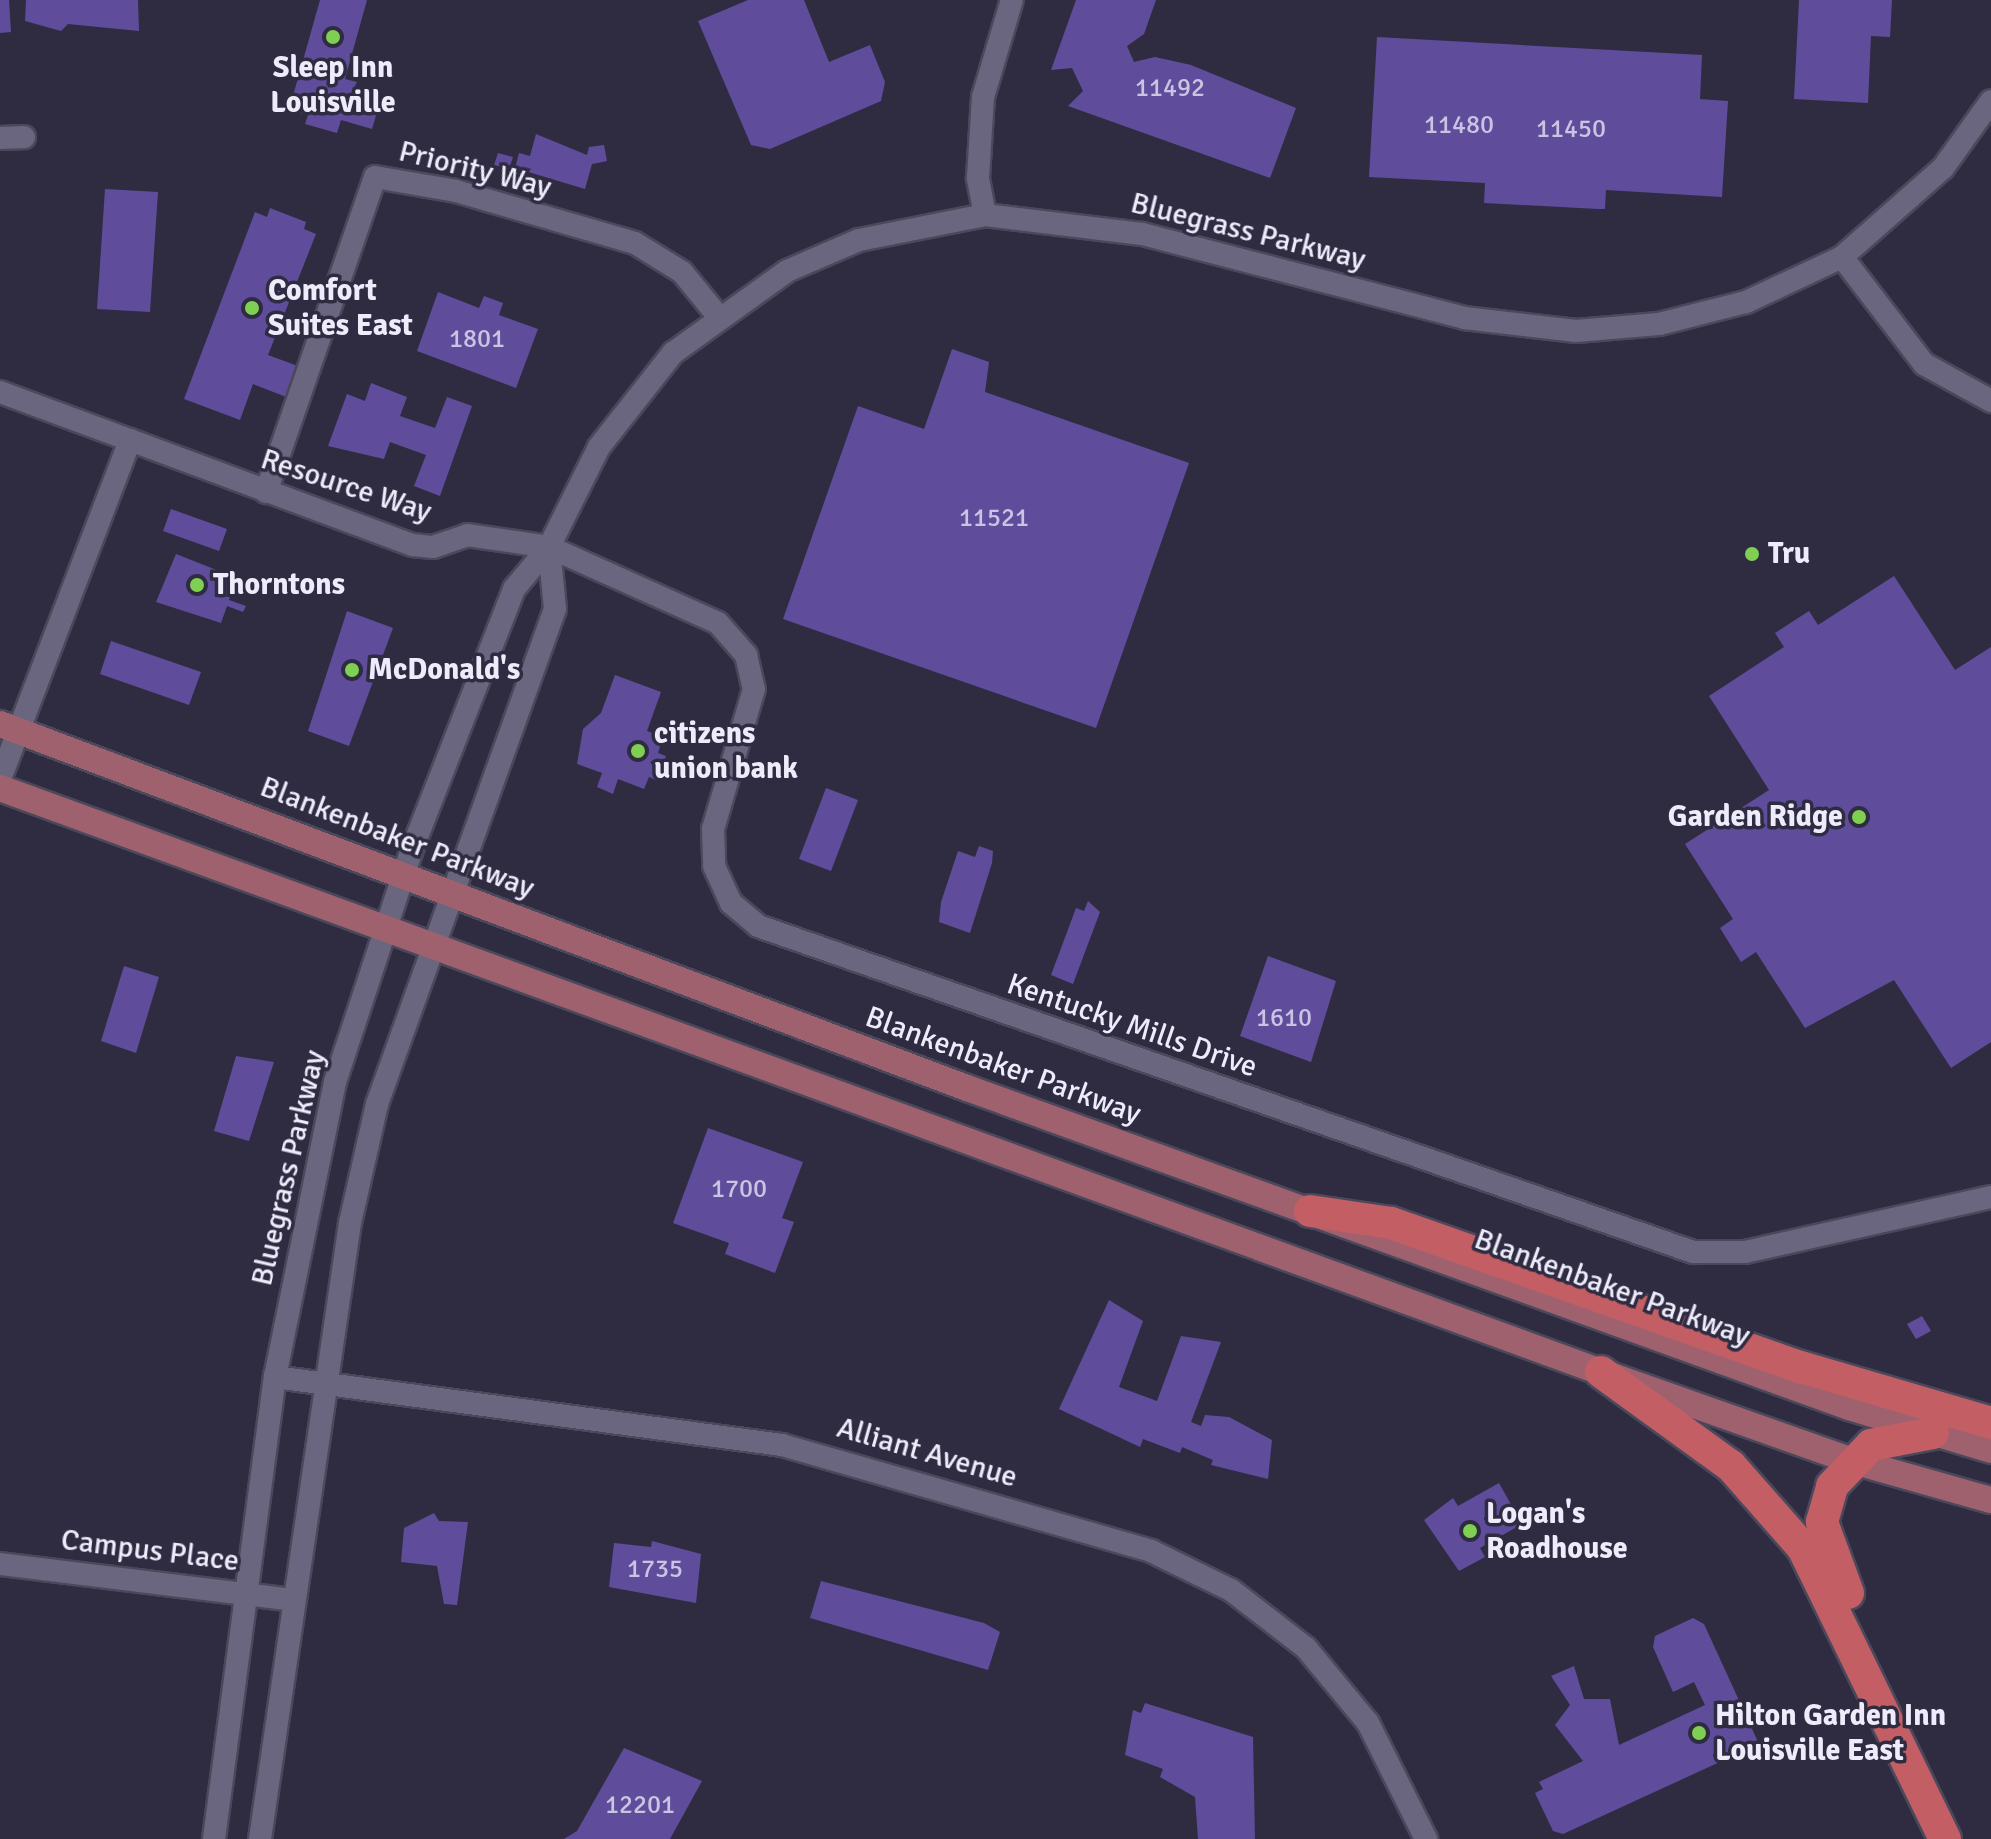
<!DOCTYPE html>
<html>
<head>
<meta charset="utf-8">
<style>
  body { margin:0 }
  #map { position:relative; width:1991px; height:1839px; overflow:hidden; background:#2f2c42; font-family:Signika,sans-serif }
  div>[style] { position:absolute }
  .building>* { inset:0; background:#5f4d9b }
  .roads { filter:drop-shadow(2px 0 #4b485b) drop-shadow(-2px 0 #4b485b) drop-shadow(0 2px #4b485b) drop-shadow(0 -2px #4b485b) }
  .minor>* { height:22px; margin:-11px; padding:0 11px; transform-origin:11px; border-radius:11px; background:#6a667f }
  .major>* { height:26px; margin:-13px; padding:0 13px; transform-origin:13px; border-radius:13px; background:#a0616f }
  .highway>* { height:32px; margin:-16px; padding:0 16px; transform-origin:16px; border-radius:16px; background:#c45e65 }
  .dots>* { width:22px; height:22px; translate:-50% -50%; box-sizing:border-box; border:4px solid #2f2c42; border-radius:50% }
  span { translate:-50% -50%; white-space:nowrap; text-align:center; line-height:1.15; -webkit-text-stroke:7px #2f2c42; paint-order:stroke }
  .number-label { font-size:26px; color:#cac4e3 }
  .number-label span { -webkit-text-stroke-width:0 }
  .poi-label { font-size:30px; color:#eeecfb; font-weight:700 }
  .left { translate:0 -50%; text-align:left }
  .right { translate:-100% -50%; text-align:right }
  .street-label { font-size:30px; color:#eeecfb }
</style>
</head>
<body>
<div id="map">
  <div class="building">
    <div style="clip-path:polygon(0 0,9px 0,11px 32px,0 33px)"></div>
    <div style="clip-path:polygon(26px 0,138px 0,139px 31px,68px 24px,61px 31px,25px 21px)"></div>
    <div style="clip-path:polygon(320px 0,367px 0,345px 79px,357px 82px,346px 104px,377px 112px,372px 129px,341px 120px,337px 133px,305px 124px,308px 115px,289px 110px)"></div>
    <div style="clip-path:polygon(748px 0,804px 0,829px 62px,870px 45px,885px 82px,881px 101px,770px 149px,751px 145px,698px 21px)"></div>
    <div style="clip-path:polygon(1076px 0,1156px 0,1144px 34px,1127px 46px,1134px 62px,1155px 57px,1191px 65px,1296px 108px,1270px 178px,1068px 106px,1083px 91px,1072px 68px,1051px 70px)"></div>
    <div style="clip-path:polygon(1799px 0,1892px 0,1890px 37px,1871px 36px,1868px 103px,1794px 99px)"></div>
    <div style="clip-path:polygon(1377px 37px,1702px 55px,1700px 99px,1728px 101px,1722px 197px,1606px 190px,1605px 209px,1598px 209px,1484px 203px,1485px 183px,1369px 177px)"></div>
    <div style="clip-path:polygon(536px 134px,587px 155px,589px 147px,604px 145px,607px 161px,592px 164px,585px 189px,515px 168px,519px 153px,530px 156px)"></div>
    <div style="clip-path:polygon(498px 153px,513px 157px,509px 169px,494px 165px)"></div>
    <div style="clip-path:polygon(105px 189px,158px 192px,150px 312px,97px 309px)"></div>
    <div style="clip-path:polygon(270px 208px,306px 222px,304px 229px,316px 234px,268px 355px,306px 369px,294px 400px,253px 384px,240px 420px,184px 399px,255px 212px,267px 217px)"></div>
    <div style="clip-path:polygon(438px 292px,479px 308px,484px 296px,503px 303px,499px 315px,538px 329px,516px 388px,417px 351px)"></div>
    <div style="clip-path:polygon(952px 349px,989px 362px,985px 392px,1189px 463px,1096px 728px,783px 619px,858px 406px,924px 429px)"></div>
    <div style="clip-path:polygon(371px 383px,407px 397px,400px 416px,435px 428px,447px 397px,472px 406px,440px 496px,414px 486px,426px 455px,390px 442px,384px 459px,328px 446px,347px 394px,365px 401px)"></div>
    <div style="clip-path:polygon(171px 509px,227px 529px,219px 551px,163px 531px)"></div>
    <div style="clip-path:polygon(176px 554px,237px 578px,229px 600px,246px 606px,243px 612px,227px 606px,221px 623px,156px 602px)"></div>
    <div style="clip-path:polygon(1894px 576px,1955px 670px,1991px 647px,1991px 1042px,1951px 1068px,1894px 980px,1805px 1028px,1756px 952px,1741px 962px,1720px 928px,1733px 919px,1685px 844px,1769px 790px,1709px 696px,1784px 647px,1775px 633px,1809px 611px,1818px 625px)"></div>
    <div style="clip-path:polygon(347px 611px,393px 628px,349px 746px,308px 731px)"></div>
    <div style="clip-path:polygon(111px 641px,201px 672px,189px 705px,100px 674px)"></div>
    <div style="clip-path:polygon(615px 675px,661px 692px,647px 731px,663px 737px,658px 753px,666px 756px,658px 781px,649px 777px,644px 789px,618px 779px,613px 794px,597px 787px,602px 773px,577px 764px,583px 729px,601px 713px)"></div>
    <div style="clip-path:polygon(826px 788px,858px 800px,831px 871px,799px 859px)"></div>
    <div style="clip-path:polygon(979px 846px,993px 851px,992px 863px,970px 933px,939px 922px,941px 902px,958px 851px,975px 857px)"></div>
    <div style="clip-path:polygon(1088px 901px,1100px 912px,1073px 984px,1051px 975px,1076px 908px,1084px 911px)"></div>
    <div style="clip-path:polygon(1268px 956px,1336px 981px,1311px 1062px,1240px 1036px)"></div>
    <div style="clip-path:polygon(124px 966px,159px 977px,136px 1053px,101px 1041px)"></div>
    <div style="clip-path:polygon(236px 1056px,274px 1062px,249px 1141px,214px 1131px)"></div>
    <div style="clip-path:polygon(708px 1128px,803px 1162px,782px 1218px,794px 1222px,775px 1273px,725px 1254px,729px 1243px,673px 1223px)"></div>
    <div style="clip-path:polygon(1109px 1300px,1143px 1321px,1119px 1387px,1157px 1401px,1181px 1336px,1221px 1342px,1191px 1422px,1201px 1426px,1205px 1415px,1229px 1417px,1272px 1440px,1268px 1479px,1211px 1465px,1213px 1460px,1182px 1447px,1180px 1453px,1143px 1439px,1140px 1447px,1059px 1409px)"></div>
    <div style="clip-path:polygon(1922px 1316px,1931px 1331px,1916px 1339px,1907px 1324px)"></div>
    <div style="clip-path:polygon(1499px 1483px,1522px 1524px,1480px 1548px,1485px 1557px,1459px 1571px,1424px 1520px,1453px 1498px,1458px 1506px)"></div>
    <div style="clip-path:polygon(434px 1513px,439px 1521px,468px 1522px,457px 1605px,444px 1604px,437px 1566px,401px 1562px,404px 1528px)"></div>
    <div style="clip-path:polygon(652px 1541px,701px 1554px,696px 1603px,609px 1587px,614px 1543px,651px 1547px)"></div>
    <div style="clip-path:polygon(821px 1581px,984px 1623px,1000px 1632px,988px 1670px,810px 1618px)"></div>
    <div style="clip-path:polygon(1693px 1618px,1704px 1624px,1759px 1744px,1563px 1834px,1553px 1831px,1535px 1793px,1543px 1789px,1539px 1782px,1583px 1761px,1555px 1725px,1570px 1705px,1551px 1676px,1574px 1666px,1584px 1699px,1610px 1699px,1619px 1745px,1705px 1705px,1694px 1682px,1673px 1692px,1653px 1647px,1655px 1636px)"></div>
    <div style="clip-path:polygon(1145px 1703px,1253px 1737px,1255px 1839px,1198px 1839px,1195px 1797px,1160px 1777px,1163px 1769px,1125px 1755px,1133px 1710px,1141px 1713px)"></div>
    <div style="clip-path:polygon(624px 1748px,702px 1781px,670px 1839px,564px 1839px,577px 1831px)"></div>
  </div>
  <div class="roads">
    <div class="minor">
      <div style="left:0;top:138px;width:24px;rotate:-2deg"></div>
      <div style="left:985px;top:215px;width:38px;rotate:-101deg"></div>
      <div style="left:978px;top:178px;width:81px;rotate:-86.5deg"></div>
      <div style="left:983px;top:97px;width:101px;rotate:-73.4deg"></div>
      <div style="left:1842px;top:257px;width:135px;rotate:52.5deg"></div>
      <div style="left:1924px;top:364px;width:77px;rotate:28.9deg"></div>
      <div style="left:0;top:392px;width:139px;rotate:20.3deg"></div>
      <div style="left:266px;top:492px;width:333px;rotate:-70.9deg"></div>
      <div style="left:375px;top:177px;width:82px;rotate:9.8deg"></div>
      <div style="left:456px;top:191px;width:186px;rotate:16.2deg"></div>
      <div style="left:635px;top:243px;width:55px;rotate:31.7deg"></div>
      <div style="left:682px;top:272px;width:57px;rotate:50.7deg"></div>
      <div style="left:0;top:779px;width:363px;rotate:-69deg"></div>
      <div style="left:130px;top:440px;width:302px;rotate:20.4deg"></div>
      <div style="left:413px;top:545px;width:20px;rotate:6deg"></div>
      <div style="left:433px;top:547px;width:36px;rotate:-19deg"></div>
      <div style="left:467px;top:535px;width:83px;rotate:8.3deg"></div>
      <div style="left:549px;top:547px;width:185px;rotate:24.2deg"></div>
      <div style="left:718px;top:623px;width:43px;rotate:48.8deg"></div>
      <div style="left:746px;top:655px;width:35px;rotate:77deg"></div>
      <div style="left:754px;top:689px;width:146px;rotate:106.3deg"></div>
      <div style="left:713px;top:829px;width:37px;rotate:88deg"></div>
      <div style="left:714px;top:866px;width:41px;rotate:65.3deg"></div>
      <div style="left:731px;top:903px;width:35px;rotate:40deg"></div>
      <div style="left:758px;top:926px;width:990px;rotate:19.22deg"></div>
      <div style="left:1693px;top:1252px;width:52px"></div>
      <div style="left:1745px;top:1252px;width:252px;rotate:-12.6deg"></div>
      <div style="left:275px;top:1377px;width:512px;rotate:7.64deg"></div>
      <div style="left:782px;top:1445px;width:384px;rotate:16deg"></div>
      <div style="left:1151px;top:1551px;width:89px;rotate:26deg"></div>
      <div style="left:1231px;top:1590px;width:95px;rotate:37.7deg"></div>
      <div style="left:1306px;top:1648px;width:97px;rotate:50.4deg"></div>
      <div style="left:1368px;top:1723px;width:130px;rotate:63.4deg"></div>
      <div style="left:0;top:1564px;width:294px;rotate:7deg"></div>
      <div style="left:214px;top:1839px;width:466px;rotate:-82.5deg"></div>
      <div style="left:275px;top:1377px;width:301px;rotate:-78.5deg"></div>
      <div style="left:335px;top:1082px;width:242px;rotate:-71.7deg"></div>
      <div style="left:411px;top:852px;width:282px;rotate:-68.6deg"></div>
      <div style="left:514px;top:589px;width:55px;rotate:-50.2deg"></div>
      <div style="left:549px;top:547px;width:112px;rotate:-63.4deg"></div>
      <div style="left:599px;top:447px;width:120px;rotate:-51.8deg"></div>
      <div style="left:673px;top:353px;width:140px;rotate:-35.7deg"></div>
      <div style="left:787px;top:271px;width:78px;rotate:-23.3deg"></div>
      <div style="left:859px;top:240px;width:128px;rotate:-11.2deg"></div>
      <div style="left:985px;top:215px;width:158px;rotate:6.9deg"></div>
      <div style="left:1142px;top:234px;width:333px;rotate:14.6deg"></div>
      <div style="left:1464px;top:318px;width:113px;rotate:6.6deg"></div>
      <div style="left:1576px;top:331px;width:83px;rotate:-4.8deg"></div>
      <div style="left:1659px;top:324px;width:90px;rotate:-14.2deg"></div>
      <div style="left:1746px;top:302px;width:106px;rotate:-25.1deg"></div>
      <div style="left:1842px;top:257px;width:135px;rotate:-41.4deg"></div>
      <div style="left:1943px;top:168px;width:82px;rotate:-54.4deg"></div>
      <div style="left:260px;top:1839px;width:623px;rotate:-81.69deg"></div>
      <div style="left:350px;top:1223px;width:122px;rotate:-77.2deg"></div>
      <div style="left:377px;top:1104px;width:526px;rotate:-70.22deg"></div>
      <div style="left:555px;top:609px;width:62px;rotate:-95.5deg"></div>
    </div>
    <div class="major">
      <div style="left:0;top:724px;width:1033px;rotate:20.63deg"></div>
      <div style="left:967px;top:1088px;width:938px;rotate:19.88deg"></div>
      <div style="left:1849px;top:1407px;width:148px;rotate:16.8deg"></div>
      <div style="left:0;top:788px;width:1704px;rotate:20.04deg"></div>
      <div style="left:1601px;top:1372px;width:267px;rotate:19.5deg"></div>
      <div style="left:1853px;top:1461px;width:143px;rotate:15.8deg"></div>
    </div>
    <div class="highway">
      <div style="left:1310px;top:1211px;width:82px;rotate:8.4deg"></div>
      <div style="left:1391px;top:1223px;width:435px;rotate:19.4deg"></div>
      <div style="left:1801px;top:1367px;width:198px;rotate:16.4deg"></div>
      <div style="left:1601px;top:1372px;width:160px;rotate:35.9deg"></div>
      <div style="left:1731px;top:1466px;width:109px;rotate:48.7deg"></div>
      <div style="left:1803px;top:1548px;width:324px;rotate:64deg"></div>
      <div style="left:1848px;top:1593px;width:76px;rotate:-110.1deg"></div>
      <div style="left:1822px;top:1522px;width:37px;rotate:-74deg"></div>
      <div style="left:1832px;top:1486px;width:57px;rotate:-46.4deg"></div>
      <div style="left:1871px;top:1445px;width:63px;rotate:-11deg"></div>
    </div>
  </div>
  <div class="dots">
    <div style="left:333px;top:37px;background:#7fd052"></div>
    <div style="left:252px;top:308px;background:#7fd052"></div>
    <div style="left:1752px;top:554px;background:#7fd052"></div>
    <div style="left:197px;top:585px;background:#7fd052"></div>
    <div style="left:352px;top:670px;background:#7fd052"></div>
    <div style="left:638px;top:751px;background:#7fd052"></div>
    <div style="left:1859px;top:817px;background:#7fd052"></div>
    <div style="left:1470px;top:1531px;background:#7fd052"></div>
    <div style="left:1699px;top:1733px;background:#7fd052"></div>
  </div>
  <div class="number-label">
    <span style="left:1170px;top:89px">11492</span>
    <span style="left:1459px;top:126px">11480</span>
    <span style="left:1571px;top:130px">11450</span>
    <span style="left:477px;top:340px">1801</span>
    <span style="left:994px;top:519px">11521</span>
    <span style="left:1284px;top:1019px">1610</span>
    <span style="left:739px;top:1190px">1700</span>
    <span style="left:655px;top:1570px">1735</span>
    <span style="left:640px;top:1806px">12201</span>
  </div>
  <div class="poi-label">
    <span style="left:333px;top:85px">Sleep Inn<br>Louisville</span>
    <span class="left" style="left:268px;top:308px">Comfort<br>Suites East</span>
    <span class="left" style="left:1768px;top:554px">Tru</span>
    <span class="left" style="left:213px;top:585px">Thorntons</span>
    <span class="left" style="left:368px;top:670px">McDonald's</span>
    <span class="left" style="left:654px;top:751px">citizens<br>union bank</span>
    <span class="right" style="left:1843px;top:817px">Garden Ridge</span>
    <span class="left" style="left:1486px;top:1531px">Logan's<br>Roadhouse</span>
    <span class="left" style="left:1715px;top:1733px">Hilton Garden Inn<br>Louisville East</span>
  </div>
  <div class="street-label">
    <span style="left:475px;top:170px;rotate:14deg">Priority Way</span>
    <span style="left:1248px;top:232px;rotate:14deg">Bluegrass Parkway</span>
    <span style="left:346px;top:486px;rotate:18deg">Resource Way</span>
    <span style="left:397px;top:838px;rotate:21deg">Blankenbaker Parkway</span>
    <span style="left:1132px;top:1026px;rotate:19deg">Kentucky Mills Drive</span>
    <span style="left:1003px;top:1066px;rotate:20deg">Blankenbaker Parkway</span>
    <span style="left:289px;top:1168px;rotate:-77deg">Bluegrass Parkway</span>
    <span style="left:1612px;top:1288px;rotate:20deg">Blankenbaker Parkway</span>
    <span style="left:927px;top:1453px;rotate:16deg">Alliant Avenue</span>
    <span style="left:150px;top:1551px;rotate:7deg">Campus Place</span>
  </div>
</div>
</body>
</html>
